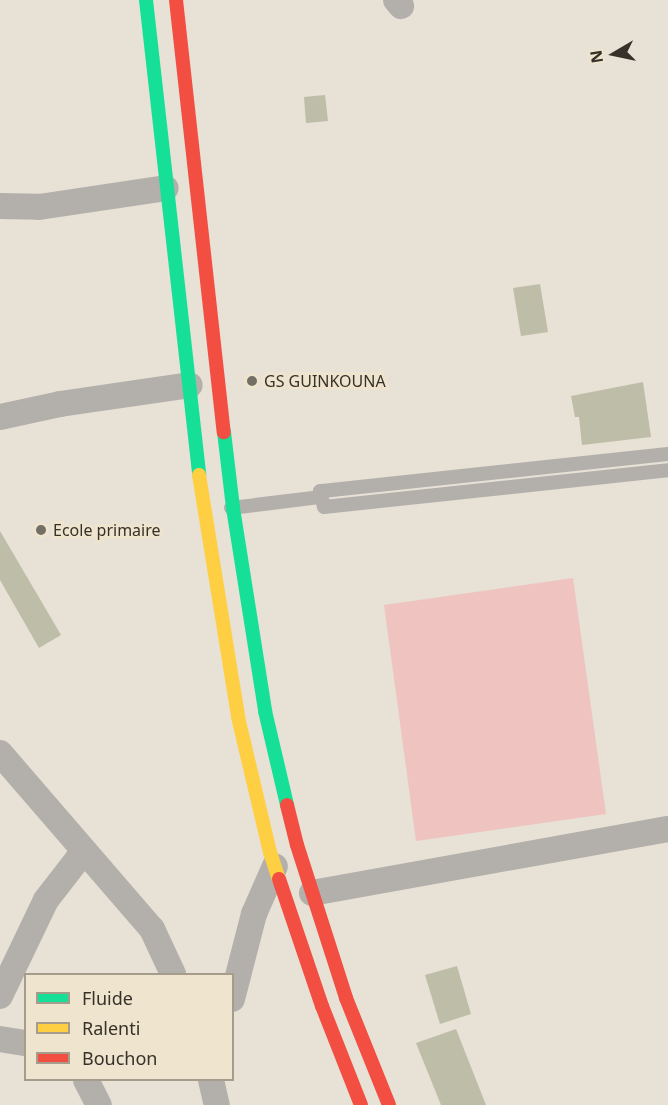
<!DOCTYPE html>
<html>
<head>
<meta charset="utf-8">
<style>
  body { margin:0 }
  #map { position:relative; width:668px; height:1105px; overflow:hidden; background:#e7e1d6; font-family:"Noto Sans",sans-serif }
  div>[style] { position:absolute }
  .green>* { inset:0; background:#efc4c0 }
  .building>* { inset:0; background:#bebda8 }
  .lane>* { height:14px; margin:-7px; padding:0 7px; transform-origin:7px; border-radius:7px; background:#b3b0ac }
  .street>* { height:26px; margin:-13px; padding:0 13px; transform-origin:13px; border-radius:13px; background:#b3b0ac }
  .fast>* { height:14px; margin:-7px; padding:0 7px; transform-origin:7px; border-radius:7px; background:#16e098 }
  .slow>* { height:14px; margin:-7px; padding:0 7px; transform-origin:7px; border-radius:7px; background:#ffcf43 }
  .jam>* { height:14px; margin:-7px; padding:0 7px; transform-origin:7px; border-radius:7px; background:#f24e42 }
  .dots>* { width:16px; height:16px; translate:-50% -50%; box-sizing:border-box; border:3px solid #efe4ce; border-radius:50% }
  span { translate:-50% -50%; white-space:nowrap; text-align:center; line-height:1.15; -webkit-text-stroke:6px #efe4ce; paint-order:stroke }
  .poi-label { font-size:16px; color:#363129 }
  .left { translate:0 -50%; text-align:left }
  .legend { position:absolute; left:24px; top:973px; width:210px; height:108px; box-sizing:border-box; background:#efe4ce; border:2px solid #a59c8c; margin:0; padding:8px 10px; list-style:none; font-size:18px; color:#363129 }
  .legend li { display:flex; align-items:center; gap:12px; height:30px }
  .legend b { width:30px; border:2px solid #a59c8c }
  .north { position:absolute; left:584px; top:24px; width:60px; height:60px; -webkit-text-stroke:4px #efe4ce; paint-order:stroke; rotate:261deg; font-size:16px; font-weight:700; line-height:24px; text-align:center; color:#363129 }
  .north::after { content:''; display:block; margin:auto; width:21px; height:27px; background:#363129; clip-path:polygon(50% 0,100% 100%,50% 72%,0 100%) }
</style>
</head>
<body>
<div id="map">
  <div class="green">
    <div style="clip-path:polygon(573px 578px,606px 814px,416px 841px,384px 605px)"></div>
  </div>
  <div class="building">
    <div style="clip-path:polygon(325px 95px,328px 121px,306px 123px,304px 97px)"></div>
    <div style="clip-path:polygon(540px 284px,548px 332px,521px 336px,513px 288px)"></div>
    <div style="clip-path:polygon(643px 382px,651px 437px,582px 445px,579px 417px,575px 417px,571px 396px)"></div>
    <div style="clip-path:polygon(0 531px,61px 635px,39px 648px,0 580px)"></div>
    <div style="clip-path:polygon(457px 966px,471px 1014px,440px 1024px,425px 975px)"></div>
    <div style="clip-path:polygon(456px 1029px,486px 1105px,441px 1105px,416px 1043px)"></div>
  </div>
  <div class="lane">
    <div style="left:668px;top:454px;width:350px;rotate:173.9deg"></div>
    <div style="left:320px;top:491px;width:16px;rotate:76deg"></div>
    <div style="left:324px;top:507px;width:346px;rotate:-6.1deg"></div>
    <div style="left:231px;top:508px;width:91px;rotate:-7deg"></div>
  </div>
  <div class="street">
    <div style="left:396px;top:0;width:8px;rotate:50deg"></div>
    <div style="left:0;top:206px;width:39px;rotate:1deg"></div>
    <div style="left:39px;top:207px;width:128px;rotate:-8.5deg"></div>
    <div style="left:0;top:417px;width:61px;rotate:-12.2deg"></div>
    <div style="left:60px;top:404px;width:131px;rotate:-8.3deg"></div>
    <div style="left:0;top:753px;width:233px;rotate:49.2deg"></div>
    <div style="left:152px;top:929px;width:50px;rotate:65deg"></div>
    <div style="left:312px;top:893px;width:362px;rotate:-10.2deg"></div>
    <div style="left:0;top:996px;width:106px;rotate:-64.4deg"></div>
    <div style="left:46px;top:900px;width:62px;rotate:-52.2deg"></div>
    <div style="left:232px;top:999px;width:88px;rotate:-75.5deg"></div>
    <div style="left:254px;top:914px;width:52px;rotate:-66.4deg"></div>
    <div style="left:0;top:1039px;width:26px;rotate:9deg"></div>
    <div style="left:86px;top:1080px;width:28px;rotate:63deg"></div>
    <div style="left:211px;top:1080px;width:26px;rotate:77deg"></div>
  </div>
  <div class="fast">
    <div style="left:146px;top:0;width:478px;rotate:83.6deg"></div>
    <div style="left:224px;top:432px;width:77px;rotate:83.2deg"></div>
    <div style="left:233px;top:508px;width:206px;rotate:81deg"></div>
    <div style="left:265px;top:711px;width:97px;rotate:76.8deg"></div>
  </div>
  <div class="slow">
    <div style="left:199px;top:475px;width:245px;rotate:80.8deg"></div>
    <div style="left:238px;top:717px;width:139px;rotate:76.7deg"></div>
    <div style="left:270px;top:852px;width:28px;rotate:72deg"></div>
  </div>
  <div class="jam">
    <div style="left:176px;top:0;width:435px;rotate:83.7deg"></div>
    <div style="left:287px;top:805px;width:41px;rotate:76deg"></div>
    <div style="left:297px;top:845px;width:161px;rotate:72.2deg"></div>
    <div style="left:346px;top:998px;width:115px;rotate:68.1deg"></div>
    <div style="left:279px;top:879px;width:134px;rotate:71.3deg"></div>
    <div style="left:322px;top:1006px;width:106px;rotate:68.5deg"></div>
  </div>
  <div class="dots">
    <div style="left:252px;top:381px;background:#746f66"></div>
    <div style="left:41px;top:530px;background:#746f66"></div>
  </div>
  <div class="poi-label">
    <span class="left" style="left:264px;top:381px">GS GUINKOUNA</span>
    <span class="left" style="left:53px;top:530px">Ecole primaire</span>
  </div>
  <ul class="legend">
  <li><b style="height:8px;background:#16e098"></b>Fluide</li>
  <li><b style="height:8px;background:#ffcf43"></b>Ralenti</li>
  <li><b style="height:8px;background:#f24e42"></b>Bouchon</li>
  </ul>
  <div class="north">N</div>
</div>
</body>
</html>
